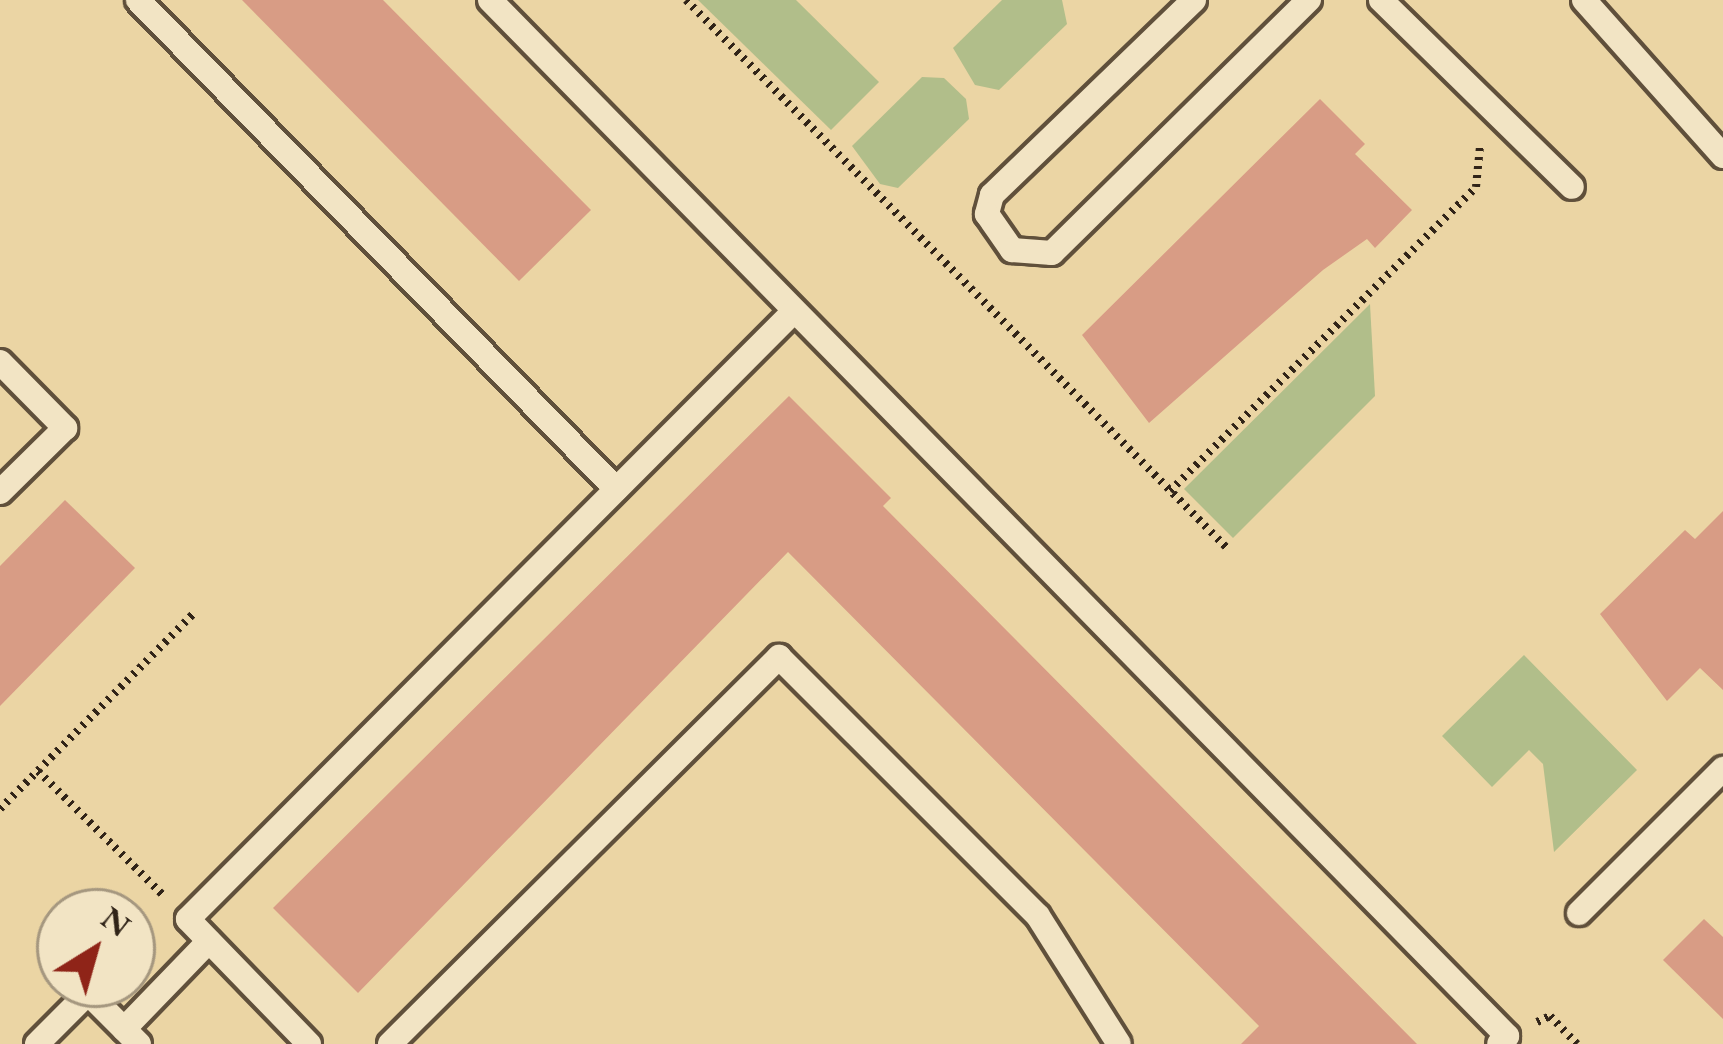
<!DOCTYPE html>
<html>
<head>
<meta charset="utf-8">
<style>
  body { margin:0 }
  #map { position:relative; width:1723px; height:1044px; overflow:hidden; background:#ebd5a4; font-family:"EB Garamond",serif }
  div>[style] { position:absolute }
  .green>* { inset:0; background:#b1be8a }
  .building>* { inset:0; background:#d89c85 }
  .path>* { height:8px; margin-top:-4px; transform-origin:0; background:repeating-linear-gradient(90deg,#312418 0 3px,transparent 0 9px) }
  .roads { filter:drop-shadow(3px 0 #60503b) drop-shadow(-3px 0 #60503b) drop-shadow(0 3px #60503b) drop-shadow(0 -3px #60503b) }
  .service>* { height:24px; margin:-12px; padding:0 12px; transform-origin:12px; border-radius:12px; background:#f2e4c4 }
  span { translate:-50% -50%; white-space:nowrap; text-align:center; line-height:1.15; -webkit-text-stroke:10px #f2e4c4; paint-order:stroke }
  .north { position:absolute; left:36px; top:888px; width:120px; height:120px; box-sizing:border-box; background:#f2e4c4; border:3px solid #a5977f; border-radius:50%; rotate:37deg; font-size:33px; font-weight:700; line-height:48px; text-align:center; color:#312418 }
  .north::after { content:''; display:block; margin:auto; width:42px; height:54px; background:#8f2418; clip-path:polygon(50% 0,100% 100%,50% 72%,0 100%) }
</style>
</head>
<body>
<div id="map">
  <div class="green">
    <div style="clip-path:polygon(698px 0,796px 0,879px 82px,831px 130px)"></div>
    <div style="clip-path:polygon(1002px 0,1062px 0,1067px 24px,999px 90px,975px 85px,953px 48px)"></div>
    <div style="clip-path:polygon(922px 77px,944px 78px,966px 99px,969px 119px,898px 188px,880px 184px,852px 146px)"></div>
    <div style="clip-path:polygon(1370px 304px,1375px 396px,1233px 538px,1184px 489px)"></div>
    <div style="clip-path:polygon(1524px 655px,1637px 770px,1554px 852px,1543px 764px,1529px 750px,1492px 787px,1442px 736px)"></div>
  </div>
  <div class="building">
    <div style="clip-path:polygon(242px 0,383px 0,591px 210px,519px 281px)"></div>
    <div style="clip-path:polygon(1320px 99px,1365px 144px,1355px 154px,1412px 210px,1375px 248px,1367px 239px,1323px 270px,1149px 423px,1082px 335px)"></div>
    <div style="clip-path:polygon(789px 396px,891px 498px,883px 506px,1417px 1044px,1241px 1044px,1259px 1026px,788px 552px,358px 993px,273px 908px)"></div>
    <div style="clip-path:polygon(65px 500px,135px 568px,0 706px,0 566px)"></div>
    <div style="clip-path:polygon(1723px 511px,1723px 690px,1700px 668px,1667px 701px,1600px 614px,1685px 530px,1695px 539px)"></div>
    <div style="clip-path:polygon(1704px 919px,1723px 937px,1723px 1019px,1663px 960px)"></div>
  </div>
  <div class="path">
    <div style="left:686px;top:0;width:770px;rotate:45.37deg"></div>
    <div style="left:1170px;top:491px;width:431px;rotate:-44.8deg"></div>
    <div style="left:1476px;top:187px;width:41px;rotate:-84.4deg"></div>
    <div style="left:38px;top:771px;width:179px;rotate:44.8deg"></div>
    <div style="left:0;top:809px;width:276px;rotate:-45.3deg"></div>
    <div style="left:1537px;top:1022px;width:14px;rotate:-25deg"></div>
    <div style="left:1550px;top:1016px;width:39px;rotate:46deg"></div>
  </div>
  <div class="roads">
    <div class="service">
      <div style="left:138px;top:0;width:684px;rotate:45.65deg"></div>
      <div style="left:490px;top:0;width:1452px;rotate:45.53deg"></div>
      <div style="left:1507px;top:1036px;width:11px;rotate:135deg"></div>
      <div style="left:1194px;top:0;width:281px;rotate:136deg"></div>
      <div style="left:992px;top:195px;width:20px;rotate:105deg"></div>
      <div style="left:987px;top:214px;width:44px;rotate:55.2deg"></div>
      <div style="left:1012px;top:250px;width:40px;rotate:4.3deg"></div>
      <div style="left:1052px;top:253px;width:361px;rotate:-44.6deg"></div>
      <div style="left:1381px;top:0;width:267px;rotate:44.4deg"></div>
      <div style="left:1584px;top:0;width:209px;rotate:48.3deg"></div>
      <div style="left:0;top:362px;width:93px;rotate:45.4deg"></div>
      <div style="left:65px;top:428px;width:91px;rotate:135.4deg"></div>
      <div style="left:1579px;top:913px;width:204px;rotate:-45deg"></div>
      <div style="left:124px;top:1029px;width:122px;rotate:-46deg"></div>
      <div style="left:37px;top:1044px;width:72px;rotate:-45deg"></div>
      <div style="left:88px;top:993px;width:72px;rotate:45deg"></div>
      <div style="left:309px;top:1044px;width:174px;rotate:-134.1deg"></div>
      <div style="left:188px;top:919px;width:858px;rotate:-45.09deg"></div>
      <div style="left:390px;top:1044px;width:549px;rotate:-44.85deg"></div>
      <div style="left:779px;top:657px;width:366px;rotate:45deg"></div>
      <div style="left:1038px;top:916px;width:151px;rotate:57.7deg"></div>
    </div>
  </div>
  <div class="north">N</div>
</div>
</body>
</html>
